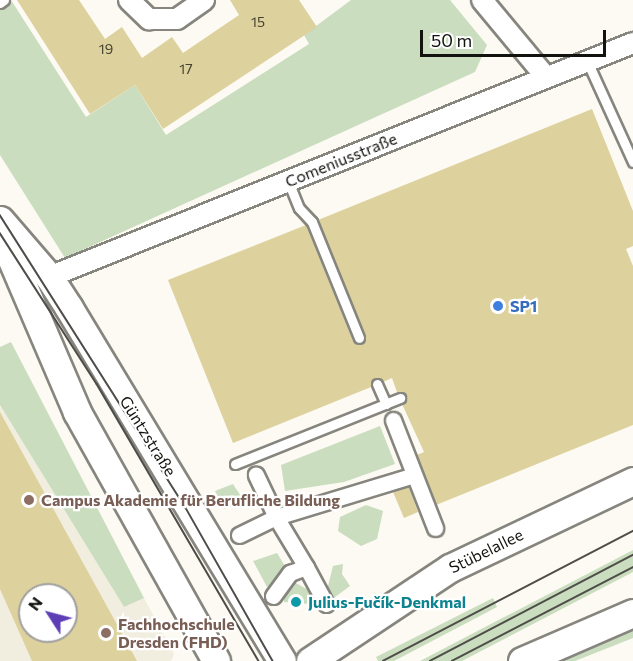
<!DOCTYPE html>
<html>
<head>
<meta charset="utf-8">
<style>
  body { margin:0 }
  #map { position:relative; width:633px; height:661px; overflow:hidden; background:#fcfaf2; font-family:Commissioner,sans-serif }
  div>[style] { position:absolute }
  .built>* { inset:0; background:#f2eedf }
  .green>* { inset:0; background:#caddbf }
  .building>* { inset:0; background:#ddd19d }
  .roads { filter:drop-shadow(2px 0 #86857e) drop-shadow(-2px 0 #86857e) drop-shadow(0 2px #86857e) drop-shadow(0 -2px #86857e) }
  .service>* { height:9px; margin:-4.5px; padding:0 4.5px; transform-origin:4.5px; border-radius:4.5px; background:#fff }
  .pedestrian>* { height:15px; margin:-7.5px; padding:0 7.5px; transform-origin:7.5px; border-radius:7.5px; background:#fff }
  .minor>* { height:20px; margin:-10px; padding:0 10px; transform-origin:10px; border-radius:10px; background:#fff }
  .secondary>* { height:27px; margin:-13.5px; padding:0 13.5px; transform-origin:13.5px; border-radius:13.5px; background:#fff }
  .tram>* { height:1.5px; margin:-0.75px; padding:0 0.75px; transform-origin:0.75px; border-radius:0.75px; background:#4e4d49 }
  .dots>* { width:16px; height:16px; translate:-50% -50%; box-sizing:border-box; border:3px solid #fff; border-radius:50% }
  span { translate:-50% -50%; white-space:nowrap; text-align:center; line-height:1.15; -webkit-text-stroke:4.5px #fff; paint-order:stroke }
  .number-label { font-size:14px; color:#454232 }
  .number-label span { -webkit-text-stroke-width:0 }
  .street-label { font-size:16px; color:#12120f }
  .shop-label { font-size:16px; color:#366cbe; font-weight:700 }
  .left { translate:0 -50%; text-align:left }
  .education-label { font-size:16px; color:#785e54; font-weight:700 }
  .culture-label { font-size:16px; color:#0d838f; font-weight:700 }
  .north { position:absolute; left:18px; top:583px; width:60px; height:60px; box-sizing:border-box; background:#fff; border:2px solid #a0a09f; border-radius:50%; rotate:306deg; font-size:16px; font-weight:700; line-height:24px; text-align:center; color:#12120f }
  .north::after { content:''; display:block; margin:auto; width:21px; height:27px; background:#5d3eb6; clip-path:polygon(50% 0,100% 100%,50% 72%,0 100%) }
  .scale { position:absolute; left:420px; top:30px; width:186px; height:27px; box-sizing:border-box; border:3px solid #12120f; border-top:0; padding-left:8px; font-size:18px; line-height:21px; white-space:nowrap; color:#12120f; -webkit-text-stroke:4px #fff; paint-order:stroke }
</style>
</head>
<body>
<div id="map">
  <div class="built">
    <div style="clip-path:polygon(evenodd,0 405px,124px 607px,144px 598px,174px 654px,171px 661px,0 661px,0 405px,30px 595px,66px 595px,66px 631px,30px 631px,30px 595px)"></div>
  </div>
  <div class="green">
    <div style="clip-path:polygon(0 0,11px 0,86px 117px,135px 85px,166px 135px,309px 44px,304px 35px,351px 0,450px 0,487px 45px,475px 72px,65px 258px,0 155px)"></div>
    <div style="clip-path:polygon(11px 342px,144px 598px,124px 607px,0 405px,0 347px)"></div>
    <div style="clip-path:polygon(380px 426px,395px 464px,344px 482px,285px 491px,281px 465px)"></div>
    <div style="clip-path:polygon(233px 484px,244px 501px,224px 509px,215px 491px)"></div>
    <div style="clip-path:polygon(366px 505px,383px 511px,377px 539px,361px 546px,338px 531px,340px 517px)"></div>
    <div style="clip-path:polygon(633px 550px,633px 572px,462px 661px,420px 661px)"></div>
    <div style="clip-path:polygon(277px 553px,285px 566px,278px 580px,267px 587px,253px 561px)"></div>
    <div style="clip-path:polygon(343px 564px,342px 574px,350px 586px,331px 600px,327px 590px,333px 566px)"></div>
    <div style="clip-path:polygon(294px 582px,312px 592px,311px 604px,284px 602px,285px 589px)"></div>
    <div style="clip-path:polygon(493px 598px,497px 607px,394px 661px,378px 661px,376px 657px)"></div>
    <div style="clip-path:polygon(633px 629px,633px 638px,575px 661px,554px 661px)"></div>
  </div>
  <div class="building">
    <div style="clip-path:polygon(17px 0,79px 0,105px 39px,122px 27px,142px 58px,172px 37px,183px 53px,239px 15px,230px 0,299px 0,317px 27px,163px 129px,135px 85px,90px 114px)"></div>
    <div style="clip-path:polygon(592px 109px,633px 211px,633px 246px,626px 249px,633px 266px,633px 425px,436px 505px,417px 455px,424px 452px,402px 404px,406px 396px,397px 392px,392px 378px,383px 382px,375px 378px,371px 387px,233px 443px,168px 280px,306px 225px,353px 341px,362px 344px,365px 335px,318px 220px)"></div>
    <div style="clip-path:polygon(evenodd,0 412px,120px 630px,137px 661px,32px 661px,0 589px,0 412px,30px 595px,66px 595px,66px 631px,30px 631px,30px 595px)"></div>
    <div style="clip-path:polygon(409px 487px,418px 512px,404px 518px,393px 492px)"></div>
  </div>
  <div class="roads">
    <div class="service">
      <div style="left:0;top:3px;width:5px;rotate:-37deg"></div>
      <div style="left:587px;top:61px;width:111px;rotate:65.5deg"></div>
      <div style="left:288px;top:181px;width:29px;rotate:68deg"></div>
      <div style="left:299px;top:208px;width:19px;rotate:47deg"></div>
      <div style="left:312px;top:222px;width:125px;rotate:67.9deg"></div>
      <div style="left:377px;top:384px;width:22px;rotate:66deg"></div>
      <div style="left:235px;top:464px;width:178px;rotate:-21.8deg"></div>
    </div>
    <div class="pedestrian">
      <div style="left:393px;top:420px;width:116px;rotate:68.7deg"></div>
      <div style="left:239px;top:535px;width:41px;rotate:-25.9deg"></div>
      <div style="left:276px;top:517px;width:47px;rotate:-115.5deg"></div>
      <div style="left:306px;top:567px;width:58px;rotate:-121deg"></div>
      <div style="left:276px;top:517px;width:144px;rotate:-16.9deg"></div>
      <div style="left:273px;top:596px;width:29px;rotate:-54deg"></div>
      <div style="left:290px;top:573px;width:17px;rotate:-21deg"></div>
      <div style="left:306px;top:567px;width:42px;rotate:61.6deg"></div>
    </div>
    <div class="minor">
      <div style="left:129px;top:0;width:28px;rotate:44deg"></div>
      <div style="left:149px;top:19px;width:28px"></div>
      <div style="left:177px;top:19px;width:33px;rotate:-35deg"></div>
      <div style="left:482px;top:0;width:100px;rotate:50.3deg"></div>
      <div style="left:49px;top:277px;width:629px;rotate:-21.84deg"></div>
    </div>
    <div class="secondary">
      <div style="left:0;top:220px;width:75px;rotate:49.3deg"></div>
      <div style="left:49px;top:277px;width:37px;rotate:57deg"></div>
      <div style="left:69px;top:308px;width:412px;rotate:58.9deg"></div>
      <div style="left:0;top:232px;width:196px;rotate:66.8deg"></div>
      <div style="left:77px;top:412px;width:285px;rotate:60.8deg"></div>
      <div style="left:310px;top:661px;width:168px;rotate:-33.6deg"></div>
      <div style="left:450px;top:568px;width:203px;rotate:-25.4deg"></div>
      <div style="left:522px;top:661px;width:121px;rotate:-23.4deg"></div>
    </div>
  </div>
  <div class="tram">
    <div style="left:0;top:215px;width:347px;rotate:57.6deg"></div>
    <div style="left:186px;top:508px;width:176px;rotate:60.4deg"></div>
    <div style="left:0;top:233px;width:179px;rotate:57.3deg"></div>
    <div style="left:97px;top:384px;width:321px;rotate:59.7deg"></div>
    <div style="left:383px;top:661px;width:282px;rotate:-27.5deg"></div>
    <div style="left:430px;top:661px;width:229px;rotate:-27.6deg"></div>
    <div style="left:452px;top:661px;width:204px;rotate:-27.4deg"></div>
  </div>
  <div class="dots">
    <div style="left:498px;top:306px;background:#3f7fe0"></div>
    <div style="left:29px;top:500px;background:#8d6e63"></div>
    <div style="left:296px;top:602px;background:#0f9aa8"></div>
    <div style="left:106px;top:633px;background:#8d6e63"></div>
  </div>
  <div class="number-label">
    <span style="left:258px;top:22px">15</span>
    <span style="left:106px;top:49px">19</span>
    <span style="left:186px;top:69px">17</span>
  </div>
  <div class="street-label">
    <span style="left:341px;top:160px;rotate:-22deg">Comeniusstraße</span>
    <span style="left:148px;top:436px;rotate:58deg">Güntzstraße</span>
    <span style="left:486px;top:551px;rotate:-26deg">Stübelallee</span>
  </div>
  <div class="shop-label">
    <span class="left" style="left:510px;top:306px">SP1</span>
  </div>
  <div class="education-label">
    <span class="left" style="left:41px;top:500px">Campus Akademie für Berufliche Bildung</span>
    <span class="left" style="left:118px;top:633px">Fachhochschule<br>Dresden (FHD)</span>
  </div>
  <div class="culture-label">
    <span class="left" style="left:308px;top:602px">Julius-Fučík-Denkmal</span>
  </div>
  <div class="north">N</div>
  <div class="scale">50 m</div>
</div>
</body>
</html>
